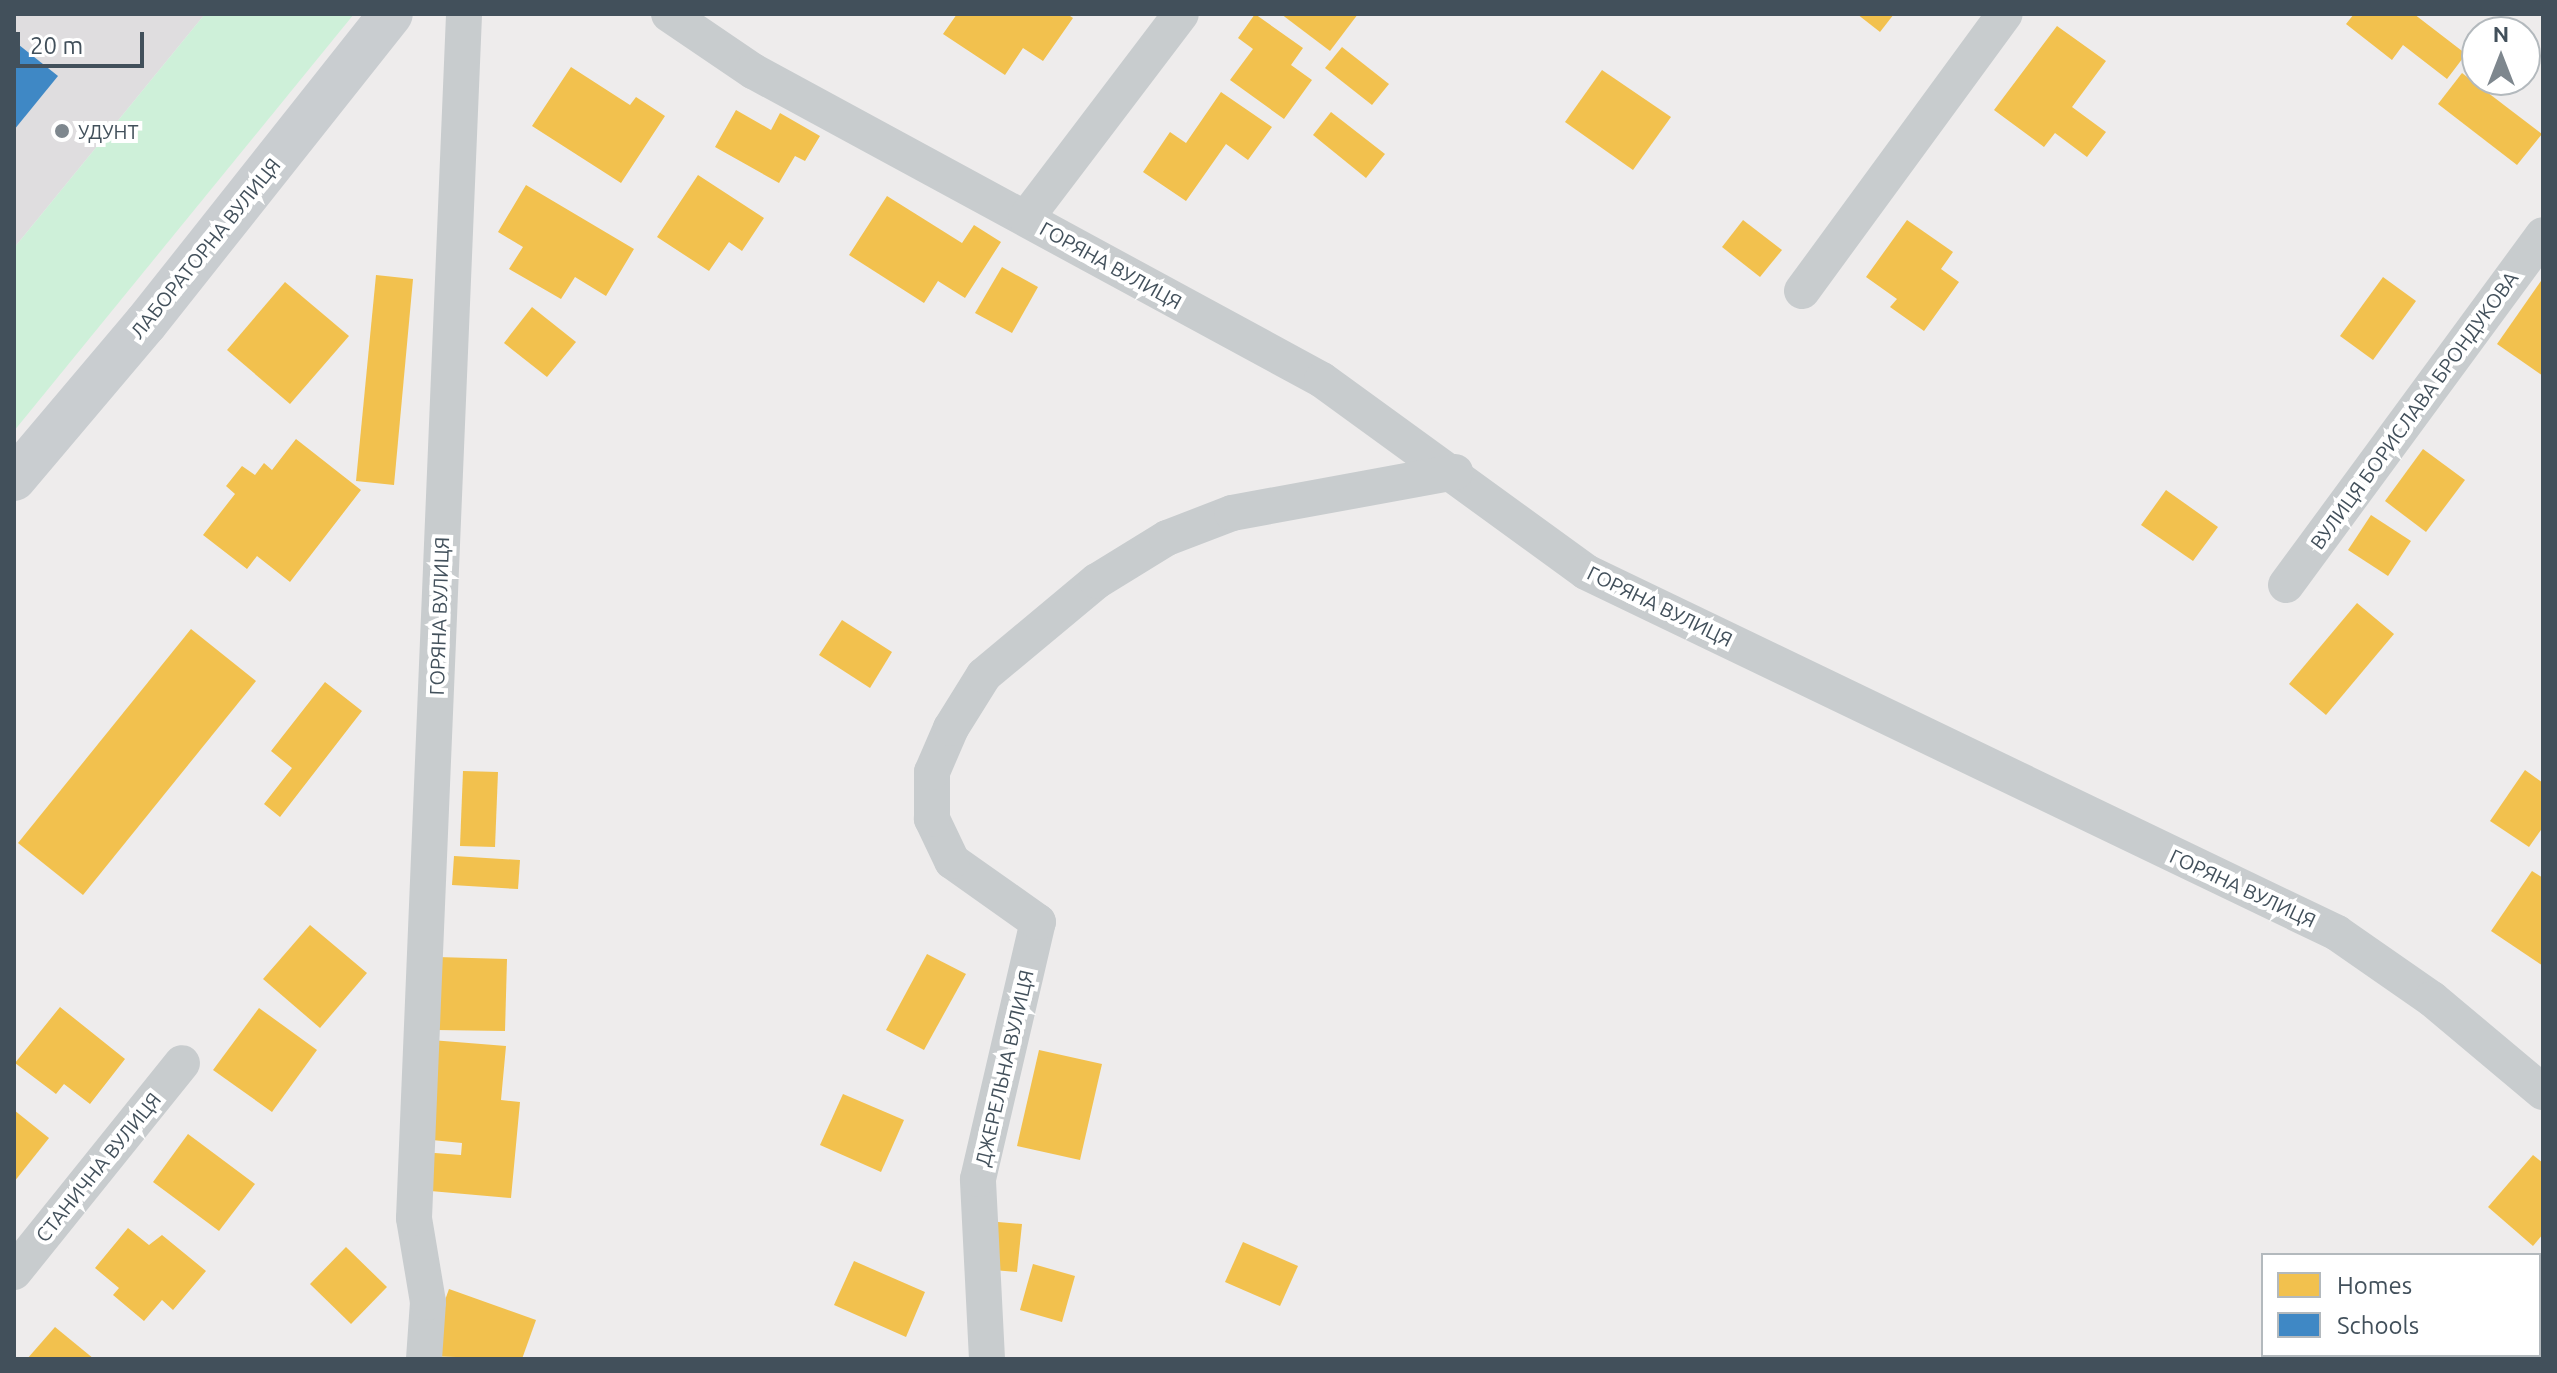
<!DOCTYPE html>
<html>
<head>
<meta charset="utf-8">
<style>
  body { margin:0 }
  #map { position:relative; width:2557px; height:1373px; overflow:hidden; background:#eeecec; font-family:Ubuntu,sans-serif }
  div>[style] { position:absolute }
  .education>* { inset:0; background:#dfdddf }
  .green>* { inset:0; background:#cef0d9 }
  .homes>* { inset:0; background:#f2c14e }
  .schools>* { inset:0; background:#3f88c5 }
  .street>* { height:36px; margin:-18px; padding:0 18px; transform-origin:18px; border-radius:18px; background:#c8ccce }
  .secondary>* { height:44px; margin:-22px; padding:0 22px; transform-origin:22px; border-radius:22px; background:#c9cdd0 }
  .dots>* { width:22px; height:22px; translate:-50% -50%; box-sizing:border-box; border:4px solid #fff; border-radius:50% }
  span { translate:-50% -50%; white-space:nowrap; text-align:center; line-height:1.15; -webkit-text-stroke:8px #fff; paint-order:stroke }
  .poi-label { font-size:20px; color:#42505b }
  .left { translate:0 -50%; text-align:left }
  .street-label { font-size:20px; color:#42505b }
  .frame { position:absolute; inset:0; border:16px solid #42505b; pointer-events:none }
  .legend { position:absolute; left:2261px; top:1253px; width:280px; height:104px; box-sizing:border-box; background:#fff; border:2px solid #b3b9bd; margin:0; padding:10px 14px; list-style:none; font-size:24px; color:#42505b }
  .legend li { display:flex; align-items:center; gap:16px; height:40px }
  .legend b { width:40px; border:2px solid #b3b9bd }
  .north { position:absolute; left:2461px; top:16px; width:80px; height:80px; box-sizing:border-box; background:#fff; border:2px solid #b3b9bd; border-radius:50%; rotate:0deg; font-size:22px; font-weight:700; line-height:32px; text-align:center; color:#42505b }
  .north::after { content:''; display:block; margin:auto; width:28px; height:36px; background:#7e878e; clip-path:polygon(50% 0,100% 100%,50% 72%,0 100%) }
  .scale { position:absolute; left:16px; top:32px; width:128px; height:36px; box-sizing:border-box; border:4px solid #42505b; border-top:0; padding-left:10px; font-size:24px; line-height:28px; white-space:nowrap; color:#42505b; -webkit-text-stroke:6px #fff; paint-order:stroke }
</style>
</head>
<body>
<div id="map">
  <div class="education">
    <div style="clip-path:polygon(14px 14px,205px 14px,14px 248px)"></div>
  </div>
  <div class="green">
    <div style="clip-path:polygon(205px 14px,354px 14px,14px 431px,14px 248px)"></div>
  </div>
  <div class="homes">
    <div style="clip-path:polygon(957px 14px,1067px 14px,1073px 18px,1043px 61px,1023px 48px,1005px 75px,943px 34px)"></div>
    <div style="clip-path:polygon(1255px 14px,1303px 48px,1291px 65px,1312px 80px,1284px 119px,1230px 80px,1253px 49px,1238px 38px)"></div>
    <div style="clip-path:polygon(1281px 14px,1358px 14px,1330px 51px)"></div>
    <div style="clip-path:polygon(1857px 14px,1894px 14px,1880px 32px)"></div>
    <div style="clip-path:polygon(2354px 14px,2414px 14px,2466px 54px,2447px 79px,2403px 45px,2392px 60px,2346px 24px)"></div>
    <div style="clip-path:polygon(2057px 26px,2106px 61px,2072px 107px,2106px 132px,2087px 157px,2055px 133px,2044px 147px,1994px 110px)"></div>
    <div style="clip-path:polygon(1342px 47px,1389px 84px,1372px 105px,1325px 68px)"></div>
    <div style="clip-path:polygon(571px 67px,630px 105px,636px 97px,665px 116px,621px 183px,532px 126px)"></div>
    <div style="clip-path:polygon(1602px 70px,1671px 117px,1633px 170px,1565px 122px)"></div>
    <div style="clip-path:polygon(2462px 73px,2542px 134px,2517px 165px,2438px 104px)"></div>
    <div style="clip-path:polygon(1221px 92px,1272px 127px,1248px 160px,1226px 144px,1186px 201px,1143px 172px,1170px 132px,1186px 143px)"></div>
    <div style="clip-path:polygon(736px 110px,771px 130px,780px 113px,820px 136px,805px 161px,795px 156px,779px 183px,715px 147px)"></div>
    <div style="clip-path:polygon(1331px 112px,1385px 154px,1366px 178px,1313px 135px)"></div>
    <div style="clip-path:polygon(698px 175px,764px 218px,742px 251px,729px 242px,709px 271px,657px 237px)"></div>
    <div style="clip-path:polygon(526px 185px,634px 249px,606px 296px,575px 277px,561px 299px,509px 269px,523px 247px,498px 232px)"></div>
    <div style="clip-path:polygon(887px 196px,962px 243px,974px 225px,1001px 242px,965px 298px,938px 281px,924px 303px,849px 255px)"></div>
    <div style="clip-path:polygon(1743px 220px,1782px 250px,1760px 277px,1722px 247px)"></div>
    <div style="clip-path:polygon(1907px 220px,1953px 252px,1941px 269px,1959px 282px,1924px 331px,1890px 307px,1897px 299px,1866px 277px)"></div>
    <div style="clip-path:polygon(1002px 267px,1038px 287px,1012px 333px,975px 313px)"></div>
    <div style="clip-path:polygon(376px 275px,413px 279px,394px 485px,356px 481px)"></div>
    <div style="clip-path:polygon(2383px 277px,2416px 301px,2373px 360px,2340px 336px)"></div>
    <div style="clip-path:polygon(2543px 278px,2543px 376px,2497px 344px)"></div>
    <div style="clip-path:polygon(285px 282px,349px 336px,290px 404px,227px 350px)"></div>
    <div style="clip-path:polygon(532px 307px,576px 342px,547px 377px,504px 343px)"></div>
    <div style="clip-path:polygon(296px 439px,361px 490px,290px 582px,257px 556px,247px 569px,203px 535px,235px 494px,226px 486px,242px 466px,255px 475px,264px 463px,272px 470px)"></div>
    <div style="clip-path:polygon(2423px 449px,2465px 480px,2426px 532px,2385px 501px)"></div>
    <div style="clip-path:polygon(2166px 490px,2218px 527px,2193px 561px,2141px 525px)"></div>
    <div style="clip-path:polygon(2371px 515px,2411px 541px,2388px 576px,2348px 550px)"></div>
    <div style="clip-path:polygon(2357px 603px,2394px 634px,2326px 715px,2289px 684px)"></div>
    <div style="clip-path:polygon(842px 620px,892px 652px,870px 688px,819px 655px)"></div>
    <div style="clip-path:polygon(191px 629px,256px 681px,83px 895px,18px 843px)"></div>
    <div style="clip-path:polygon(325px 682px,362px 711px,280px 817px,264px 804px,292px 768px,271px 751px)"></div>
    <div style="clip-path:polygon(2525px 770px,2543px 783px,2543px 827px,2529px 847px,2490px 821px)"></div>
    <div style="clip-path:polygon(463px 771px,498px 772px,495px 847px,460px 846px)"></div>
    <div style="clip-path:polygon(454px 856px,520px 860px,518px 889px,452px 885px)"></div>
    <div style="clip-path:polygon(2532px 871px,2543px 878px,2543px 966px,2491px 931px)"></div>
    <div style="clip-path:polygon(310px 925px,367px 973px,320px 1028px,263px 979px)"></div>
    <div style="clip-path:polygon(927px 954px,966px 974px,924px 1050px,886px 1030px)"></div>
    <div style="clip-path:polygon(437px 957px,507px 959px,505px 1031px,436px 1030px)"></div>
    <div style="clip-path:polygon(60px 1007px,125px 1059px,90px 1104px,64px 1084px,56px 1094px,15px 1063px)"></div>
    <div style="clip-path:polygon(259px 1008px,317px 1050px,272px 1112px,213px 1070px)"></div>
    <div style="clip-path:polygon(431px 1040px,506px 1046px,501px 1100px,520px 1102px,511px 1198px,419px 1190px,422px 1152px,461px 1155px,462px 1143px,422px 1139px)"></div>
    <div style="clip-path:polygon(1039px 1050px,1102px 1064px,1080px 1160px,1017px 1146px)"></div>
    <div style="clip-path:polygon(843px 1094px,904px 1120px,881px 1172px,820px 1145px)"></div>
    <div style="clip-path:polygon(14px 1110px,49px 1138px,14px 1182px)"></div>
    <div style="clip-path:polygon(188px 1134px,255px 1184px,219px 1231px,153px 1182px)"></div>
    <div style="clip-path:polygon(2533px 1155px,2543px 1163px,2543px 1234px,2533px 1246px,2488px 1207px)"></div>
    <div style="clip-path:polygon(998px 1222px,1022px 1224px,1017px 1272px,993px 1270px)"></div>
    <div style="clip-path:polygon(128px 1228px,149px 1245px,162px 1235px,206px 1271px,173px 1310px,162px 1300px,144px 1321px,113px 1295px,119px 1288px,95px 1268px)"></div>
    <div style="clip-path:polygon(1243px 1242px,1298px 1266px,1280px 1306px,1225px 1282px)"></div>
    <div style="clip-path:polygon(346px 1247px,387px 1287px,351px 1324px,310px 1284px)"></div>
    <div style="clip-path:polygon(854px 1261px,925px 1292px,906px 1337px,834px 1305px)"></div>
    <div style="clip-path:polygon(1033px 1264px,1075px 1276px,1062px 1322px,1020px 1310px)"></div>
    <div style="clip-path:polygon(449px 1289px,536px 1320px,522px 1359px,425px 1356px)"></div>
    <div style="clip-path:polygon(55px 1327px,94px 1359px,27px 1359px)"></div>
  </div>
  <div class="schools">
    <div style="clip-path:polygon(14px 41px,58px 76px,14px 130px)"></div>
  </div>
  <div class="street">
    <div style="left:669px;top:14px;width:102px;rotate:34.2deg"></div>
    <div style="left:753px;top:71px;width:647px;rotate:28.5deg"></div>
    <div style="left:1322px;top:380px;width:326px;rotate:36deg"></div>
    <div style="left:1586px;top:572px;width:833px;rotate:25.67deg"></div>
    <div style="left:2337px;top:933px;width:116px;rotate:34.8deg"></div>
    <div style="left:2432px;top:999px;width:145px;rotate:40deg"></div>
    <div style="left:1026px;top:218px;width:256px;rotate:-52.8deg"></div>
    <div style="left:1802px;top:291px;width:343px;rotate:-53.8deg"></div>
    <div style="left:2286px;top:585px;width:434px;rotate:-53.7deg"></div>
    <div style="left:14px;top:1272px;width:268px;rotate:-51.2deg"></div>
    <div style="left:424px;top:1359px;width:57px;rotate:-86deg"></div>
    <div style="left:428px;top:1302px;width:85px;rotate:-99.5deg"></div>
    <div style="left:414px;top:1218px;width:1205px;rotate:-87.62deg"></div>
    <div style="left:987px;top:1359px;width:180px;rotate:-92.9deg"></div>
    <div style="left:978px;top:1179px;width:264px;rotate:-76.9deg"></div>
    <div style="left:1038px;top:922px;width:105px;rotate:-144.7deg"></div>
    <div style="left:952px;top:861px;width:47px;rotate:-115.5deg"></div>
    <div style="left:932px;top:819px;width:47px;rotate:-90deg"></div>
    <div style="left:932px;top:772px;width:48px;rotate:-66.6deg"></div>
    <div style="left:951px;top:728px;width:62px;rotate:-58.1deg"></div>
    <div style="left:984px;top:675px;width:147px;rotate:-39.8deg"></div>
    <div style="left:1097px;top:581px;width:82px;rotate:-31.6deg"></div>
    <div style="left:1167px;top:538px;width:70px;rotate:-21deg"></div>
    <div style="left:1232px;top:513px;width:227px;rotate:-10.4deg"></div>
  </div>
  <div class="secondary">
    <div style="left:14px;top:479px;width:204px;rotate:-49.8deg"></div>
    <div style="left:146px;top:323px;width:394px;rotate:-51.6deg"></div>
  </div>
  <div class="dots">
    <div style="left:62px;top:131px;background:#7e878e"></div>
  </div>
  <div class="poi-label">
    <span class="left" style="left:78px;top:131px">УДУНТ</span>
  </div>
  <div class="street-label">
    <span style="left:205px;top:248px;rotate:-51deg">ЛАБОРАТОРНА ВУЛИЦЯ</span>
    <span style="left:1111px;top:265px;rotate:29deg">ГОРЯНА ВУЛИЦЯ</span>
    <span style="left:2414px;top:410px;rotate:-54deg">ВУЛИЦЯ БОРИСЛАВА БРОНДУКОВА</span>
    <span style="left:1660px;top:606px;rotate:26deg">ГОРЯНА ВУЛИЦЯ</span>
    <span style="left:439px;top:616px;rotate:-88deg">ГОРЯНА ВУЛИЦЯ</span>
    <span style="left:2243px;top:888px;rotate:25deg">ГОРЯНА ВУЛИЦЯ</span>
    <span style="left:1004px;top:1068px;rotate:-77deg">ДЖЕРЕЛЬНА ВУЛИЦЯ</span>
    <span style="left:98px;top:1167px;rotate:-51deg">СТАНИЧНА ВУЛИЦЯ</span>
  </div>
  <div class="frame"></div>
  <ul class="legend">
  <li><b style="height:22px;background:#f2c14e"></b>Homes</li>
  <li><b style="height:22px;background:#3f88c5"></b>Schools</li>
  </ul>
  <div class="north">N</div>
  <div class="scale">20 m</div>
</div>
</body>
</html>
